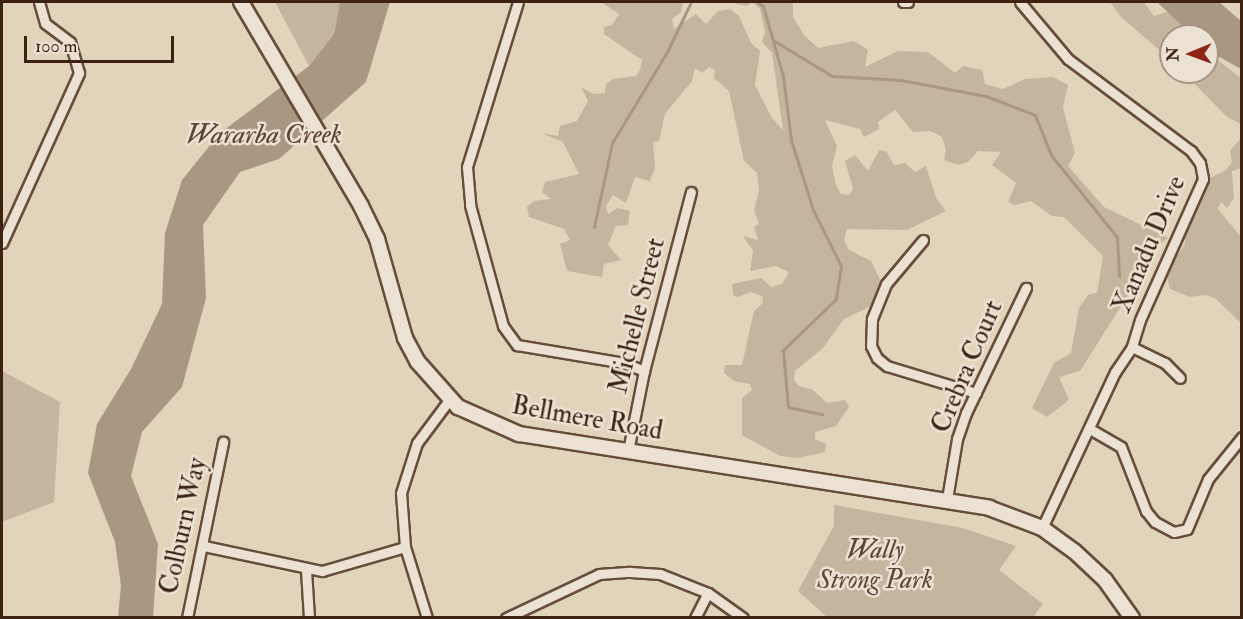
<!DOCTYPE html>
<html>
<head>
<meta charset="utf-8">
<style>
  body { margin:0 }
  #map { position:relative; width:1243px; height:619px; overflow:hidden; background:#e2d3bb; font-family:"IM FELL Double Pica",serif }
  div>[style] { position:absolute }
  .green>* { inset:0; background:#c6b59e }
  .water>* { inset:0; background:#aa9781 }
  .stream>* { height:3px; margin:-1.5px; padding:0 1.5px; transform-origin:1.5px; border-radius:1.5px; background:#aa9781 }
  .roads { filter:drop-shadow(2px 0 #664e3b) drop-shadow(-2px 0 #664e3b) drop-shadow(0 2px #664e3b) drop-shadow(0 -2px #664e3b) }
  .minor>* { height:9px; margin:-4.5px; padding:0 4.5px; transform-origin:4.5px; border-radius:4.5px; background:#ece2d3 }
  .secondary>* { height:14px; margin:-7px; padding:0 7px; transform-origin:7px; border-radius:7px; background:#ece2d3 }
  span { translate:-50% -50%; white-space:nowrap; text-align:center; line-height:1.15; -webkit-text-stroke:5px #ece2d3; paint-order:stroke }
  .street-label { font-size:26px; color:#3c2210 }
  .park-label { font-size:26px; color:#5e4734; font-style:italic }
  .water-label { font-size:27px; color:#5d4532; font-style:italic }
  .frame { position:absolute; inset:0; border:3px solid #3c2210; pointer-events:none }
  .north { position:absolute; left:1159px; top:24px; width:60px; height:60px; box-sizing:border-box; background:#ece2d3; border:2px solid #a69585; border-radius:50%; rotate:269deg; font-size:16px; font-weight:700; line-height:24px; text-align:center; color:#3c2210 }
  .north::after { content:''; display:block; margin:auto; width:21px; height:27px; background:#8f2418; clip-path:polygon(50% 0,100% 100%,50% 72%,0 100%) }
  .scale { position:absolute; left:24px; top:36px; width:150px; height:27px; box-sizing:border-box; border:3px solid #3c2210; border-top:0; padding-left:8px; font-size:18px; line-height:21px; white-space:nowrap; color:#3c2210; -webkit-text-stroke:4px #ece2d3; paint-order:stroke }
</style>
</head>
<body>
<div id="map">
  <div class="green">
    <div style="clip-path:polygon(275px 2px,340px 2px,334px 34px,309px 66px)"></div>
    <div style="clip-path:polygon(601px 2px,683px 2px,681px 12px,672px 19px,674px 29px,696px 14px,706px 24px,718px 11px,730px 9px,739px 16px,751px 43px,760px 51px,755px 85px,772px 118px,783px 130px,772px 53px,762px 42px,765px 32px,760px 9px,753px 2px,746px 6px,730px 2px,793px 2px,793px 17px,804px 35px,818px 48px,854px 41px,868px 50px,865px 67px,898px 51px,928px 52px,955px 73px,963px 66px,982px 70px,985px 84px,1003px 89px,1025px 79px,1053px 77px,1068px 85px,1063px 107px,1075px 153px,1068px 166px,1104px 207px,1168px 238px,1138px 260px,1139px 278px,1080px 371px,1059px 377px,1069px 400px,1047px 417px,1032px 408px,1054px 363px,1071px 353px,1079px 308px,1088px 295px,1097px 293px,1103px 256px,1064px 217px,1052px 216px,1031px 201px,1015px 205px,1008px 202px,1016px 183px,992px 165px,1001px 152px,978px 151px,968px 162px,958px 165px,944px 160px,946px 150px,942px 137px,930px 131px,913px 132px,895px 110px,878px 122px,879px 129px,864px 137px,860px 129px,825px 120px,837px 146px,832px 166px,836px 185px,841px 194px,849px 195px,853px 189px,845px 161px,855px 155px,868px 171px,879px 150px,886px 151px,894px 165px,905px 163px,915px 172px,926px 166px,936px 198px,946px 211px,907px 230px,847px 229px,844px 240px,849px 250px,871px 261px,883px 286px,869px 307px,844px 319px,823px 348px,795px 371px,794px 380px,799px 386px,813px 390px,827px 403px,845px 400px,849px 407px,836px 426px,815px 432px,815px 439px,826px 444px,825px 452px,798px 458px,780px 456px,742px 435px,742px 398px,752px 390px,750px 384px,734px 381px,724px 373px,725px 365px,742px 365px,754px 311px,763px 303px,762px 296px,751px 292px,738px 297px,733px 295px,732px 284px,761px 278px,771px 287px,782px 284px,789px 272px,776px 266px,750px 271px,753px 251px,743px 236px,758px 240px,754px 227px,759px 224px,754px 210px,759px 191px,757px 173px,744px 161px,729px 91px,714px 78px,715px 70px,709px 67px,702px 73px,695px 68px,692px 81px,665px 114px,659px 141px,653px 142px,655px 168px,650px 181px,635px 177px,626px 203px,613px 195px,606px 206px,608px 214px,617px 208px,630px 211px,628px 225px,616px 226px,608px 245px,621px 260px,604px 264px,602px 277px,567px 271px,560px 244px,570px 240px,564px 229px,529px 217px,527px 207px,534px 201px,551px 199px,542px 192px,545px 182px,579px 174px,563px 142px,541px 133px,558px 136px,560px 126px,577px 121px,588px 101px,581px 87px,593px 94px,605px 93px,606px 84px,613px 79px,636px 76px,640px 70px,642px 60px,604px 34px,604px 27px,612px 25px,619px 14px)"></div>
    <div style="clip-path:polygon(1110px 2px,1144px 2px,1154px 16px,1175px 9px,1196px 36px,1171px 36px,1171px 60px,1121px 17px)"></div>
    <div style="clip-path:polygon(1207px 52px,1241px 78px,1241px 124px,1227px 117px,1183px 72px,1207px 72px)"></div>
    <div style="clip-path:polygon(1241px 138px,1241px 168px,1232px 171px,1234px 198px,1227px 208px,1221px 202px,1218px 209px,1241px 237px,1241px 323px,1216px 299px,1206px 295px,1190px 297px,1170px 289px,1166px 273px,1185px 244px,1185px 226px,1199px 206px,1206px 180px,1226px 170px,1232px 162px,1230px 151px)"></div>
    <div style="clip-path:polygon(2px 371px,60px 402px,54px 502px,2px 522px)"></div>
    <div style="clip-path:polygon(834px 505px,963px 528px,1016px 546px,999px 570px,1043px 604px,1033px 617px,827px 617px,798px 591px,834px 526px)"></div>
  </div>
  <div class="water">
    <div style="clip-path:polygon(340px 2px,390px 2px,366px 82px,279px 159px,240px 172px,203px 225px,206px 298px,182px 387px,142px 432px,131px 476px,158px 544px,153px 617px,118px 617px,121px 586px,115px 542px,88px 473px,97px 424px,131px 369px,162px 304px,165px 233px,182px 180px,220px 133px,309px 66px,334px 34px)"></div>
    <div style="clip-path:polygon(1157px 2px,1219px 2px,1241px 21px,1241px 69px,1214px 54px,1207px 48px,1207px 36px,1193px 36px)"></div>
  </div>
  <div class="stream">
    <div style="left:757px;top:2px;width:7px;rotate:34deg"></div>
    <div style="left:763px;top:6px;width:73px;rotate:74.1deg"></div>
    <div style="left:783px;top:76px;width:64px;rotate:82.9deg"></div>
    <div style="left:791px;top:140px;width:73px;rotate:72.6deg"></div>
    <div style="left:813px;top:210px;width:63px;rotate:63.4deg"></div>
    <div style="left:841px;top:266px;width:33px;rotate:99deg"></div>
    <div style="left:836px;top:299px;width:74px;rotate:136.1deg"></div>
    <div style="left:783px;top:350px;width:57px;rotate:85deg"></div>
    <div style="left:788px;top:407px;width:35px;rotate:12deg"></div>
    <div style="left:773px;top:40px;width:69px;rotate:31.4deg"></div>
    <div style="left:832px;top:76px;width:69px;rotate:3.3deg"></div>
    <div style="left:901px;top:80px;width:86px;rotate:10.7deg"></div>
    <div style="left:986px;top:96px;width:53px;rotate:21.2deg"></div>
    <div style="left:1035px;top:115px;width:43px;rotate:68.2deg"></div>
    <div style="left:1051px;top:155px;width:105px;rotate:51.2deg"></div>
    <div style="left:1117px;top:237px;width:39px;rotate:87deg"></div>
    <div style="left:594px;top:227px;width:86px;rotate:-77.9deg"></div>
    <div style="left:612px;top:143px;width:109px;rotate:-58.9deg"></div>
    <div style="left:668px;top:50px;width:53px;rotate:-64.4deg"></div>
  </div>
  <div class="roads">
    <div class="minor">
      <div style="left:518px;top:2px;width:173px;rotate:107.2deg"></div>
      <div style="left:467px;top:167px;width:38px;rotate:85deg"></div>
      <div style="left:470px;top:205px;width:125px;rotate:74.7deg"></div>
      <div style="left:503px;top:326px;width:24px;rotate:54deg"></div>
      <div style="left:517px;top:345px;width:109px;rotate:9.5deg"></div>
      <div style="left:625px;top:363px;width:21px;rotate:23deg"></div>
      <div style="left:903px;top:2px;width:5px"></div>
      <div style="left:1020px;top:2px;width:75px;rotate:49.9deg"></div>
      <div style="left:1068px;top:59px;width:154px;rotate:36.8deg"></div>
      <div style="left:1191px;top:151px;width:15px;rotate:53deg"></div>
      <div style="left:1200px;top:163px;width:16px;rotate:79deg"></div>
      <div style="left:1203px;top:179px;width:154px;rotate:114.1deg"></div>
      <div style="left:1140px;top:320px;width:28px;rotate:107deg"></div>
      <div style="left:1132px;top:347px;width:30px;rotate:124deg"></div>
      <div style="left:1115px;top:372px;width:172px;rotate:115.1deg"></div>
      <div style="left:923px;top:240px;width:57px;rotate:130.1deg"></div>
      <div style="left:886px;top:284px;width:38px;rotate:112deg"></div>
      <div style="left:872px;top:319px;width:27px;rotate:92deg"></div>
      <div style="left:871px;top:346px;width:13px;rotate:63deg"></div>
      <div style="left:877px;top:358px;width:13px;rotate:39deg"></div>
      <div style="left:887px;top:366px;width:93px;rotate:16.9deg"></div>
      <div style="left:2px;top:243px;width:187px;rotate:-65.6deg"></div>
      <div style="left:79px;top:73px;width:32px;rotate:-106deg"></div>
      <div style="left:70px;top:42px;width:31px;rotate:-143deg"></div>
      <div style="left:45px;top:23px;width:22px;rotate:-106deg"></div>
      <div style="left:1132px;top:347px;width:37px;rotate:26deg"></div>
      <div style="left:1165px;top:363px;width:21px;rotate:45deg"></div>
      <div style="left:1090px;top:429px;width:36px;rotate:30deg"></div>
      <div style="left:1121px;top:447px;width:69px;rotate:68.7deg"></div>
      <div style="left:1146px;top:511px;width:14px;rotate:51deg"></div>
      <div style="left:1155px;top:522px;width:21px;rotate:28deg"></div>
      <div style="left:1174px;top:532px;width:13px;rotate:-13deg"></div>
      <div style="left:1187px;top:529px;width:54px;rotate:-67.2deg"></div>
      <div style="left:1208px;top:479px;width:54px;rotate:-51deg"></div>
      <div style="left:628px;top:451px;width:82px;rotate:-78.7deg"></div>
      <div style="left:644px;top:371px;width:185px;rotate:-75.3deg"></div>
      <div style="left:947px;top:499px;width:61px;rotate:-80.5deg"></div>
      <div style="left:957px;top:439px;width:28px;rotate:-71deg"></div>
      <div style="left:966px;top:413px;width:139px;rotate:-64.4deg"></div>
      <div style="left:204px;top:546px;width:121px;rotate:12deg"></div>
      <div style="left:322px;top:571px;width:86px;rotate:-16.1deg"></div>
      <div style="left:306px;top:570px;width:48px;rotate:86.4deg"></div>
      <div style="left:187px;top:618px;width:180px;rotate:-78.4deg"></div>
      <div style="left:427px;top:618px;width:74px;rotate:-107.2deg"></div>
      <div style="left:405px;top:547px;width:54px;rotate:-94.2deg"></div>
      <div style="left:401px;top:493px;width:52px;rotate:-72.3deg"></div>
      <div style="left:417px;top:443px;width:54px;rotate:-53.3deg"></div>
      <div style="left:506px;top:618px;width:103px;rotate:-25.3deg"></div>
      <div style="left:599px;top:574px;width:31px;rotate:-4deg"></div>
      <div style="left:630px;top:572px;width:30px;rotate:4deg"></div>
      <div style="left:660px;top:574px;width:52px;rotate:21.6deg"></div>
      <div style="left:708px;top:593px;width:43px;rotate:35.5deg"></div>
      <div style="left:695px;top:618px;width:28px;rotate:-63deg"></div>
    </div>
    <div class="secondary">
      <div style="left:241px;top:2px;width:237px;rotate:59.5deg"></div>
      <div style="left:361px;top:206px;width:37px;rotate:64deg"></div>
      <div style="left:377px;top:239px;width:103px;rotate:74.2deg"></div>
      <div style="left:405px;top:338px;width:26px;rotate:62deg"></div>
      <div style="left:417px;top:361px;width:62px;rotate:48.3deg"></div>
      <div style="left:458px;top:407px;width:67px;rotate:23.9deg"></div>
      <div style="left:519px;top:434px;width:476px;rotate:8.9deg"></div>
      <div style="left:989px;top:508px;width:57px;rotate:20.7deg"></div>
      <div style="left:1042px;top:528px;width:39px;rotate:36deg"></div>
      <div style="left:1074px;top:551px;width:42px;rotate:43.1deg"></div>
      <div style="left:1105px;top:580px;width:47px;rotate:54.6deg"></div>
    </div>
  </div>
  <div class="street-label">
    <span style="left:1150px;top:245px;rotate:-67deg">Xanadu Drive</span>
    <span style="left:638px;top:316px;rotate:-76deg">Michelle Street</span>
    <span style="left:968px;top:367px;rotate:-67deg">Crebra Court</span>
    <span style="left:587px;top:419px;rotate:10deg">Bellmere Road</span>
    <span style="left:184px;top:526px;rotate:-78deg">Colburn Way</span>
  </div>
  <div class="park-label">
    <span style="left:875px;top:566px">Wally<br>Strong Park</span>
  </div>
  <div class="water-label">
    <span style="left:264px;top:135px">Wararba Creek</span>
  </div>
  <div class="frame"></div>
  <div class="north">N</div>
  <div class="scale">100 m</div>
</div>
</body>
</html>
